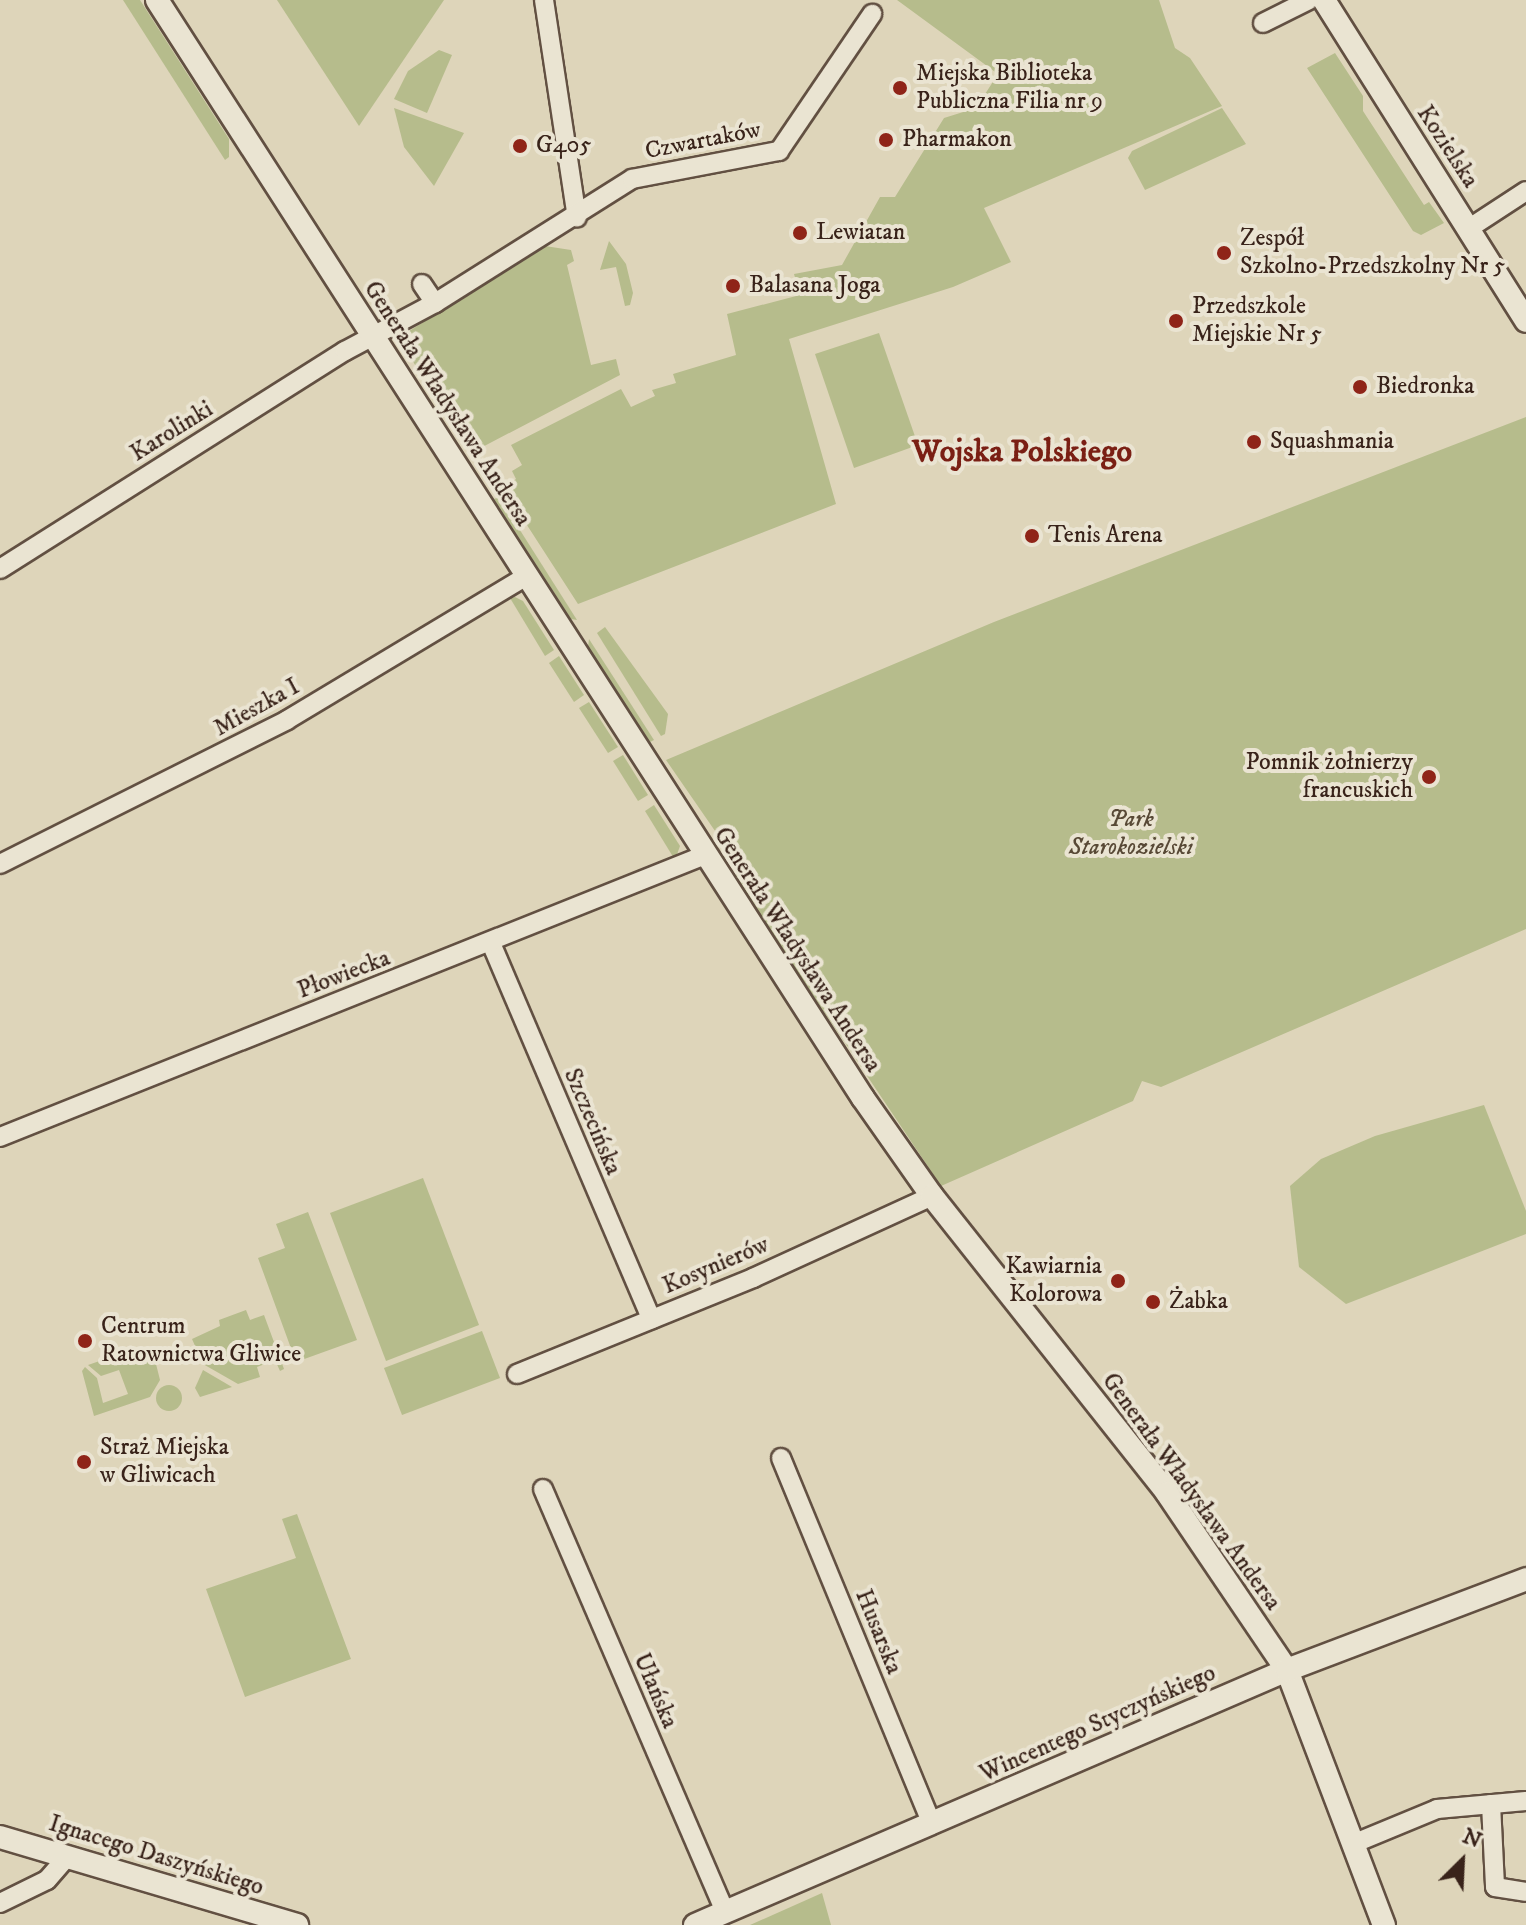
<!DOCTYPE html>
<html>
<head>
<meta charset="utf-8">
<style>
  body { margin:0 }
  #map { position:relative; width:1526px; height:1925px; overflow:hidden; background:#ded5ba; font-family:"IM FELL DW Pica",serif }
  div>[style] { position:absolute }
  .green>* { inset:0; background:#b6bc8c }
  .round { border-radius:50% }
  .roads { filter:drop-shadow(2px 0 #625042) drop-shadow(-2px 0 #625042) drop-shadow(0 2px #625042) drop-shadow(0 -2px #625042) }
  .minor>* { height:18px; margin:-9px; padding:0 9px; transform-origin:9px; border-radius:9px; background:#eae4d2 }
  .tertiary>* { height:22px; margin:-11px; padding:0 11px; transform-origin:11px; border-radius:11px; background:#eae4d2 }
  .dots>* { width:22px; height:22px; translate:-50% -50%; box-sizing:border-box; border:4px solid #eae4d2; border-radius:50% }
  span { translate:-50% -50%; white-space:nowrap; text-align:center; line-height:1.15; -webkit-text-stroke:8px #eae4d2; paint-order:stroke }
  .poi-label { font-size:24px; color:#39231a }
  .left { translate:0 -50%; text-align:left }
  .right { translate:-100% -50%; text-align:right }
  .street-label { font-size:24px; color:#39231a }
  .park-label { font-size:24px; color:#584936; font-style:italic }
  .district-label { font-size:32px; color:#7a1f14; font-weight:700 }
  .north { position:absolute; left:1422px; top:1821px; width:80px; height:80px; -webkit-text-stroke:6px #eae4d2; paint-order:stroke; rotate:24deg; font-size:22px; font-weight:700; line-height:32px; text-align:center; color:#39231a }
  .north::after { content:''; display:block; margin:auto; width:28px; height:36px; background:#39231a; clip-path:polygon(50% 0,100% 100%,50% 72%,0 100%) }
</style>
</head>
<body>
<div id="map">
  <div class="green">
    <div style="clip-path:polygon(123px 0,140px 0,229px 139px,229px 157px,225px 160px)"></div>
    <div style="clip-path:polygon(277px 0,444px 0,359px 126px)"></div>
    <div style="clip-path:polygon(897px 0,1159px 0,1175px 48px,1190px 58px,1222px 106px,984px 208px,1011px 262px,953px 287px,789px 339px,836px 504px,578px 604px,503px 488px,516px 479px,512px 471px,522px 465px,511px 445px,621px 389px,631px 407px,655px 396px,652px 390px,676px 383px,673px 374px,736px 355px,727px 314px,800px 295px,794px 274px,842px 265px,880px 197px,895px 197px,944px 118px,976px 108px,998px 74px)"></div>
    <div style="clip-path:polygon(439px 50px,452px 55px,427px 113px,394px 99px,408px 71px)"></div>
    <div style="clip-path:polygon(1335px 53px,1363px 96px,1363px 111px,1424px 205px,1429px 202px,1444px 223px,1421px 235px,1413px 231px,1307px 68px)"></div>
    <div style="clip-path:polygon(394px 108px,464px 133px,434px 186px,404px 147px)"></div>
    <div style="clip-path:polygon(1222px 108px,1246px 144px,1145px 190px,1128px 158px,1132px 151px)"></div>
    <div style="clip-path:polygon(609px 241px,626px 264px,633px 293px,630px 305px,625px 306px,616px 267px,600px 270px)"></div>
    <div style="clip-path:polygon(545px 246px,571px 250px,574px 261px,567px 265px,591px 365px,616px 359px,620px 375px,471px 453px,398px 338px)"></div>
    <div style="clip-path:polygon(879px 333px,918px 445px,854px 468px,815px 354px)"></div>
    <div style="clip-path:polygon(1526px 417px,1526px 929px,1161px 1087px,1142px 1081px,1133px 1101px,941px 1186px,733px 876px,742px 870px,666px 760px,994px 622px)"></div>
    <div style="clip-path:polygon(499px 497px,577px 620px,571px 619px,494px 499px)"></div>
    <div style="clip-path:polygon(515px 597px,523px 601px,554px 650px,545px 656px,510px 598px)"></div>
    <div style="clip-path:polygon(605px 627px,668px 714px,665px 734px,661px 736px,597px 633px)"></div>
    <div style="clip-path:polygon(589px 639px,654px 740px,650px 742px,588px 647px)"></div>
    <div style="clip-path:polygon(559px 656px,584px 695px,574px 702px,549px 663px)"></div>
    <div style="clip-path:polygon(589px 702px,618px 747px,608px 753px,579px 708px)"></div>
    <div style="clip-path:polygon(623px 755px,648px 795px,638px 801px,613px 761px)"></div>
    <div style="clip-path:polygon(654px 805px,680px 846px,675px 860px,645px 811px)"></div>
    <div style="clip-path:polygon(1484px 1105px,1526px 1211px,1526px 1234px,1346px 1304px,1299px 1267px,1290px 1186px,1321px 1159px,1375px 1136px)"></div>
    <div style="clip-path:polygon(423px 1178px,479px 1325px,386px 1361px,330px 1213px)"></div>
    <div style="clip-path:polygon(308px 1212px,357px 1340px,296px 1362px,258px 1258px,285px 1248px,276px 1224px)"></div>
    <div style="clip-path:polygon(246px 1310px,250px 1320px,264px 1315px,284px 1369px,280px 1371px,275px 1360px,257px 1367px,260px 1377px,238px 1384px,203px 1364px,192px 1339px,220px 1326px,219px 1320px)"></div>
    <div style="clip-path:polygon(482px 1331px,500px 1378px,402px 1415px,384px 1368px)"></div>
    <div style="clip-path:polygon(140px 1347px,154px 1356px,160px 1380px,150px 1397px,94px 1416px,82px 1371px,85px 1367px,97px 1378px,103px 1403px,128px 1394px,119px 1370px,101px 1376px,88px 1365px)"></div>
    <div style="clip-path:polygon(203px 1370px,232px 1387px,200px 1397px,195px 1388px)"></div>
    <div class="round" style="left:156px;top:1385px;width:26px;height:26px"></div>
    <div style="clip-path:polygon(297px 1514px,351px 1659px,245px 1697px,206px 1589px,296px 1558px,282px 1519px)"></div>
    <div style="clip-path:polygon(822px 1893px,831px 1925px,750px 1925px)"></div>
  </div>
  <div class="roads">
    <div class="minor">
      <div style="left:544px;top:0;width:220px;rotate:81.4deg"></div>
      <div style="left:1263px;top:23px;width:51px;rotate:-26.6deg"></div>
      <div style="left:1468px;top:229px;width:69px;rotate:-33.2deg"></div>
      <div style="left:422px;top:284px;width:23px;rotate:56deg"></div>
      <div style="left:0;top:569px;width:408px;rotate:-32.3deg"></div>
      <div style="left:345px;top:351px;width:102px;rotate:-28.1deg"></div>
      <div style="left:435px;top:303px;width:233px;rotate:-32.2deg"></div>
      <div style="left:632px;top:179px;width:150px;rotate:-10.8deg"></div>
      <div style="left:779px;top:151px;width:166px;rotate:-55.8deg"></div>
      <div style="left:0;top:864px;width:321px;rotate:-26.6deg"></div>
      <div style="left:287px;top:720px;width:280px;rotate:-31deg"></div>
      <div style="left:491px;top:943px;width:409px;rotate:66.9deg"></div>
      <div style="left:0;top:1137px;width:759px;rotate:-21.8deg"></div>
      <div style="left:517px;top:1374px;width:255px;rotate:-22.1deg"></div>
      <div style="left:753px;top:1278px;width:197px;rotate:-24.6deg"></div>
      <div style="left:781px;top:1458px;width:396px;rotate:67.6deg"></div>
      <div style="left:543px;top:1489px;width:460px;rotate:66.7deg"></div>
      <div style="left:1491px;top:1804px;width:83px;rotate:87.2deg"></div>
      <div style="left:1495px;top:1887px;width:31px;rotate:9deg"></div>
      <div style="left:1355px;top:1843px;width:89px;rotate:-22.5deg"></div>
      <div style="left:1437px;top:1809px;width:89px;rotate:-5.1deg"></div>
      <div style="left:0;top:1903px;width:52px;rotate:-26.1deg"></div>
      <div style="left:47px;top:1880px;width:30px;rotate:-49deg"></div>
    </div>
    <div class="tertiary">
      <div style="left:157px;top:0;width:1305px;rotate:57.26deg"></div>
      <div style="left:863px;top:1098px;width:120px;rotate:54.9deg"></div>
      <div style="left:932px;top:1196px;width:379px;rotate:51.6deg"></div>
      <div style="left:1167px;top:1493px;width:214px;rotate:55.9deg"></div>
      <div style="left:1287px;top:1670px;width:273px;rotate:69.2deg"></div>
      <div style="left:1324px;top:0;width:379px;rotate:57.8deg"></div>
      <div style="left:0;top:1837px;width:310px;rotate:16.5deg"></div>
      <div style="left:695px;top:1925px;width:645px;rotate:-23.3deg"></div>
      <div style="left:1287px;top:1670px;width:256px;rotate:-20.8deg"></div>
    </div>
  </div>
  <div class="dots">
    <div style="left:900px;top:88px;background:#8f2418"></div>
    <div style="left:886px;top:140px;background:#8f2418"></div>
    <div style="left:520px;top:146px;background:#8f2418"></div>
    <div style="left:800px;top:233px;background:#8f2418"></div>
    <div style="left:1224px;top:253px;background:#8f2418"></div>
    <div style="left:733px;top:286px;background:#8f2418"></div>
    <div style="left:1176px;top:321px;background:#8f2418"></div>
    <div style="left:1360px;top:387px;background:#8f2418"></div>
    <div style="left:1254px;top:442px;background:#8f2418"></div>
    <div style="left:1032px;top:536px;background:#8f2418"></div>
    <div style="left:1429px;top:777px;background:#8f2418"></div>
    <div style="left:1118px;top:1281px;background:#8f2418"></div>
    <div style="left:1153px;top:1302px;background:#8f2418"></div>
    <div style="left:85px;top:1341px;background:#8f2418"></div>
    <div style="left:84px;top:1462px;background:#8f2418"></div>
  </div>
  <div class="poi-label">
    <span class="left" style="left:916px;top:88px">Miejska Biblioteka<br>Publiczna Filia nr 9</span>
    <span class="left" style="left:902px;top:140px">Pharmakon</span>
    <span class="left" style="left:536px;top:146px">G405</span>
    <span class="left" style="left:816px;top:233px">Lewiatan</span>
    <span class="left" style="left:1240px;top:253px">Zespół<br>Szkolno-Przedszkolny Nr 5</span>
    <span class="left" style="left:749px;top:286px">Balasana Joga</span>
    <span class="left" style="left:1192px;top:321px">Przedszkole<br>Miejskie Nr 5</span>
    <span class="left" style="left:1376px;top:387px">Biedronka</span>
    <span class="left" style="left:1270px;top:442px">Squashmania</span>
    <span class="left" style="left:1048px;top:536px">Tenis Arena</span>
    <span class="right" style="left:1413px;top:777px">Pomnik żołnierzy<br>francuskich</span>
    <span class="right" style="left:1102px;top:1281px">Kawiarnia<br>Kolorowa</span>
    <span class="left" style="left:1169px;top:1302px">Żabka</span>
    <span class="left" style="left:101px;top:1341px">Centrum<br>Ratownictwa Gliwice</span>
    <span class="left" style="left:100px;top:1462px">Straż Miejska<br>w Gliwicach</span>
  </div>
  <div class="street-label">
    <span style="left:703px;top:141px;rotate:-11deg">Czwartaków</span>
    <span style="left:1447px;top:147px;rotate:57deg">Kozielska</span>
    <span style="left:447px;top:404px;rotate:57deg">Generała Władysława Andersa</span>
    <span style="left:172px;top:432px;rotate:-32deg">Karolinki</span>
    <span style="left:257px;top:708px;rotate:-29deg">Mieszka I</span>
    <span style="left:797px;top:950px;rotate:57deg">Generała Władysława Andersa</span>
    <span style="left:344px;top:975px;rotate:-21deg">Płowiecka</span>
    <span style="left:592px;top:1122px;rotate:67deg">Szczecińska</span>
    <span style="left:716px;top:1266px;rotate:-23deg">Kosynierów</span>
    <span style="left:1191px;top:1492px;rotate:54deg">Generała Władysława Andersa</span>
    <span style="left:878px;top:1632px;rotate:68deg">Husarska</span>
    <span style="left:655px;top:1691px;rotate:67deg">Ułańska</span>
    <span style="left:1098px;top:1724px;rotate:-24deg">Wincentego Styczyńskiego</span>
    <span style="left:156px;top:1856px;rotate:17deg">Ignacego Daszyńskiego</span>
  </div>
  <div class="park-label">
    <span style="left:1131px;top:834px">Park<br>Starokozielski</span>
  </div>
  <div class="district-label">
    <span style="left:1022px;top:452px">Wojska Polskiego</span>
  </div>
  <div class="north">N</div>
</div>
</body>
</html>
